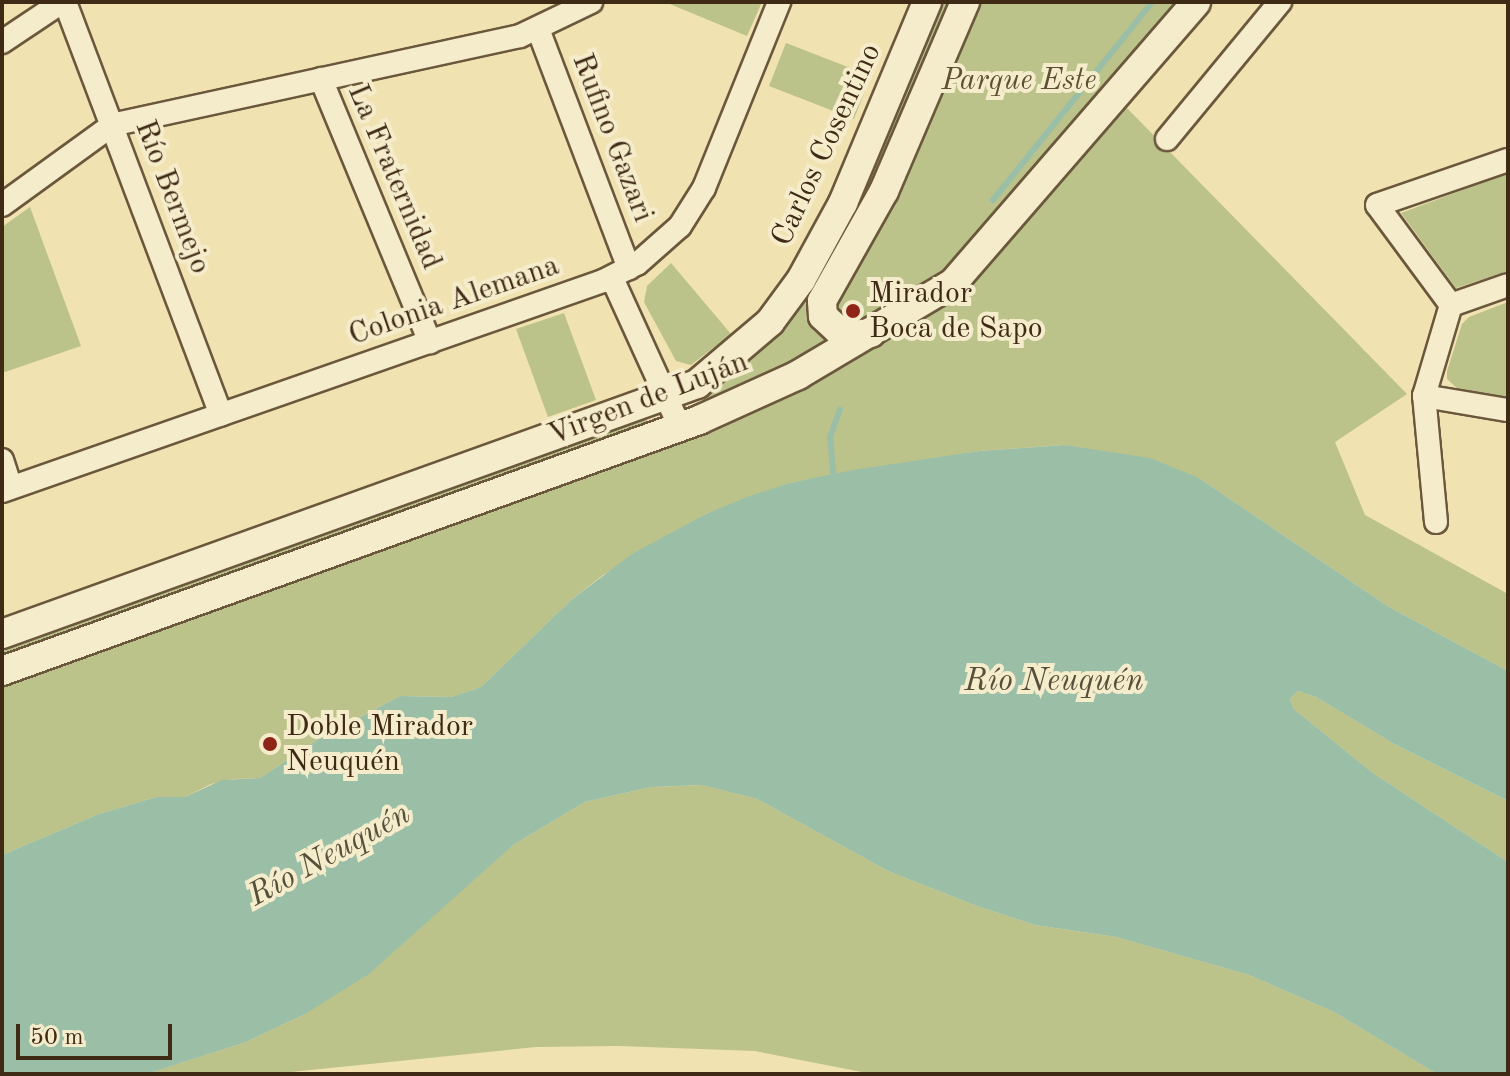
<!DOCTYPE html>
<html>
<head>
<meta charset="utf-8">
<style>
  body { margin:0 }
  #map { position:relative; width:1510px; height:1076px; overflow:hidden; background:#f0e2b1; font-family:"Old Standard TT",serif }
  div>[style] { position:absolute }
  .green>* { inset:0; background:#bbc38a }
  .water>* { inset:0; background:#9bbea7 }
  .stream>* { height:6px; margin:-3px; padding:0 3px; transform-origin:3px; border-radius:3px; background:#9bbea7 }
  .roads { filter:drop-shadow(2px 0 #6b583c) drop-shadow(-2px 0 #6b583c) drop-shadow(0 2px #6b583c) drop-shadow(0 -2px #6b583c) }
  .minor>* { height:22px; margin:-11px; padding:0 11px; transform-origin:11px; border-radius:11px; background:#f5eccc }
  .tertiary>* { height:28px; margin:-14px; padding:0 14px; transform-origin:14px; border-radius:14px; background:#f5eccc }
  .dots>* { width:22px; height:22px; translate:-50% -50%; box-sizing:border-box; border:4px solid #f5eccc; border-radius:50% }
  span { translate:-50% -50%; white-space:nowrap; text-align:center; line-height:1.15; -webkit-text-stroke:8px #f5eccc; paint-order:stroke }
  .park-label { font-size:30px; color:#5e5032; font-style:italic }
  .street-label { font-size:30px; color:#3f2a15 }
  .poi-label { font-size:30px; color:#3f2a15 }
  .left { translate:0 -50%; text-align:left }
  .water-label { font-size:32px; color:#564f3a; font-style:italic }
  .frame { position:absolute; inset:0; border:4px solid #3f2a15; pointer-events:none }
  .scale { position:absolute; left:16px; top:1024px; width:156px; height:36px; box-sizing:border-box; border:4px solid #3f2a15; border-top:0; padding-left:10px; font-size:24px; line-height:28px; white-space:nowrap; color:#3f2a15; -webkit-text-stroke:6px #f5eccc; paint-order:stroke }
</style>
</head>
<body>
<div id="map">
  <div class="green">
    <div style="clip-path:polygon(665px 2px,762px 2px,747px 36px)"></div>
    <div style="clip-path:polygon(938px 2px,959px 2px,894px 155px,817px 293px,832px 345px,705px 403px,703px 396px,773px 335px)"></div>
    <div style="clip-path:polygon(973px 2px,1184px 2px,956px 267px,854px 329px,830px 307px)"></div>
    <div style="clip-path:polygon(786px 43px,871px 76px,854px 119px,769px 86px)"></div>
    <div style="clip-path:polygon(1122px 103px,1407px 394px,1335px 442px,1365px 515px,1508px 594px,1508px 671px,1389px 607px,1199px 478px,1064px 445px,979px 451px,790px 483px,706px 514px,603px 575px,571px 600px,481px 687px,451px 697px,400px 696px,317px 740px,260px 778px,233px 779px,211px 784px,185px 797px,156px 797px,136px 803px,99px 814px,2px 855px,2px 682px,728px 419px,947px 302px)"></div>
    <div style="clip-path:polygon(1508px 173px,1508px 271px,1456px 288px,1401px 213px)"></div>
    <div style="clip-path:polygon(30px 207px,81px 346px,2px 373px,2px 227px)"></div>
    <div style="clip-path:polygon(671px 263px,731px 334px,691px 365px,676px 361px,644px 302px,647px 286px)"></div>
    <div style="clip-path:polygon(1508px 302px,1508px 398px,1458px 389px,1447px 379px,1447px 371px,1462px 324px,1469px 317px)"></div>
    <div style="clip-path:polygon(564px 313px,596px 400px,548px 417px,516px 329px)"></div>
    <div style="clip-path:polygon(644px 417px,649px 423px,2px 660px,2px 646px)"></div>
    <div style="clip-path:polygon(1298px 691px,1316px 697px,1394px 744px,1508px 801px,1508px 862px,1373px 773px,1294px 709px,1290px 699px)"></div>
    <div style="clip-path:polygon(703px 785px,757px 799px,888px 871px,974px 905px,1035px 925px,1116px 937px,1249px 975px,1334px 1012px,1437px 1074px,872px 1074px,755px 1051px,619px 1046px,536px 1047px,271px 1074px,147px 1074px,246px 1042px,305px 1014px,513px 845px,585px 802px,651px 787px)"></div>
  </div>
  <div class="water">
    <div style="clip-path:polygon(1064px 445px,1150px 458px,1199px 478px,1389px 607px,1508px 671px,1508px 801px,1394px 744px,1316px 697px,1298px 691px,1290px 699px,1294px 709px,1373px 773px,1508px 862px,1508px 1074px,1437px 1074px,1334px 1012px,1249px 975px,1116px 937px,1035px 925px,974px 905px,888px 871px,757px 799px,702px 785px,651px 787px,585px 802px,513px 845px,369px 974px,305px 1014px,246px 1042px,147px 1074px,2px 1074px,2px 855px,99px 814px,136px 803px,156px 797px,185px 797px,222px 780px,260px 778px,317px 740px,400px 696px,451px 697px,481px 687px,571px 600px,632px 554px,706px 514px,747px 497px,790px 483px,853px 470px,979px 451px)"></div>
  </div>
  <div class="stream">
    <div style="left:993px;top:200px;width:254px;rotate:-51.2deg"></div>
    <div style="left:834px;top:480px;width:43px;rotate:-95.3deg"></div>
    <div style="left:830px;top:437px;width:29px;rotate:-70deg"></div>
  </div>
  <div class="roads">
    <div class="minor">
      <div style="left:65px;top:2px;width:441px;rotate:69.3deg"></div>
      <div style="left:538px;top:29px;width:256px;rotate:69.2deg"></div>
      <div style="left:2px;top:42px;width:72px;rotate:-33.7deg"></div>
      <div style="left:321px;top:79px;width:285px;rotate:67.5deg"></div>
      <div style="left:1167px;top:139px;width:178px;rotate:-50.5deg"></div>
      <div style="left:2px;top:205px;width:125px;rotate:-35.9deg"></div>
      <div style="left:103px;top:132px;width:20px;rotate:-27deg"></div>
      <div style="left:121px;top:123px;width:408px;rotate:-12.3deg"></div>
      <div style="left:520px;top:36px;width:79px;rotate:-25.6deg"></div>
      <div style="left:612px;top:278px;width:164px;rotate:65.5deg"></div>
      <div style="left:1451px;top:305px;width:60px;rotate:-19.3deg"></div>
      <div style="left:1424px;top:396px;width:85px;rotate:9.5deg"></div>
      <div style="left:2px;top:460px;width:29px;rotate:72deg"></div>
      <div style="left:2px;top:491px;width:637px;rotate:-19.26deg"></div>
      <div style="left:603px;top:281px;width:38px;rotate:-27deg"></div>
      <div style="left:637px;top:264px;width:57px;rotate:-41.5deg"></div>
      <div style="left:680px;top:226px;width:45px;rotate:-57.7deg"></div>
      <div style="left:704px;top:188px;width:201px;rotate:-68deg"></div>
      <div style="left:1436px;top:522px;width:127px;rotate:-95.4deg"></div>
      <div style="left:1424px;top:396px;width:95px;rotate:-73.5deg"></div>
      <div style="left:1451px;top:305px;width:124px;rotate:-126.5deg"></div>
      <div style="left:1377px;top:205px;width:139px;rotate:-19deg"></div>
    </div>
    <div class="tertiary">
      <div style="left:871px;top:333px;width:20px;rotate:174deg"></div>
      <div style="left:851px;top:335px;width:13px;rotate:-162deg"></div>
      <div style="left:839px;top:331px;width:22px;rotate:-137deg"></div>
      <div style="left:823px;top:316px;width:15px;rotate:-94deg"></div>
      <div style="left:822px;top:301px;width:126px;rotate:-60.6deg"></div>
      <div style="left:884px;top:191px;width:206px;rotate:-66.8deg"></div>
      <div style="left:2px;top:634px;width:739px;rotate:-19.78deg"></div>
      <div style="left:697px;top:384px;width:96px;rotate:-40.3deg"></div>
      <div style="left:770px;top:322px;width:52px;rotate:-53.6deg"></div>
      <div style="left:801px;top:280px;width:88px;rotate:-61.4deg"></div>
      <div style="left:843px;top:203px;width:218px;rotate:-67.3deg"></div>
      <div style="left:2px;top:671px;width:741px;rotate:-19.8deg"></div>
      <div style="left:699px;top:420px;width:109px;rotate:-24.4deg"></div>
      <div style="left:798px;top:375px;width:180px;rotate:-30.7deg"></div>
      <div style="left:953px;top:283px;width:371px;rotate:-49.1deg"></div>
    </div>
  </div>
  <div class="dots">
    <div style="left:853px;top:311px;background:#8f2418"></div>
    <div style="left:270px;top:744px;background:#8f2418"></div>
  </div>
  <div class="park-label">
    <span style="left:1019px;top:81px">Parque Este</span>
  </div>
  <div class="street-label">
    <span style="left:612px;top:138px;rotate:69deg">Rufino Gazari</span>
    <span style="left:827px;top:145px;rotate:-65deg">Carlos Cosentino</span>
    <span style="left:394px;top:177px;rotate:67deg">La Fraternidad</span>
    <span style="left:172px;top:197px;rotate:69deg">Río Bermejo</span>
    <span style="left:454px;top:301px;rotate:-19deg">Colonia Alemana</span>
    <span style="left:648px;top:399px;rotate:-21deg">Virgen de Luján</span>
  </div>
  <div class="poi-label">
    <span class="left" style="left:869px;top:311px">Mirador<br>Boca de Sapo</span>
    <span class="left" style="left:286px;top:744px">Doble Mirador<br>Neuquén</span>
  </div>
  <div class="water-label">
    <span style="left:1054px;top:682px">Río Neuquén</span>
    <span style="left:330px;top:856px;rotate:-29deg">Río Neuquén</span>
  </div>
  <div class="frame"></div>
  <div class="scale">50 m</div>
</div>
</body>
</html>
